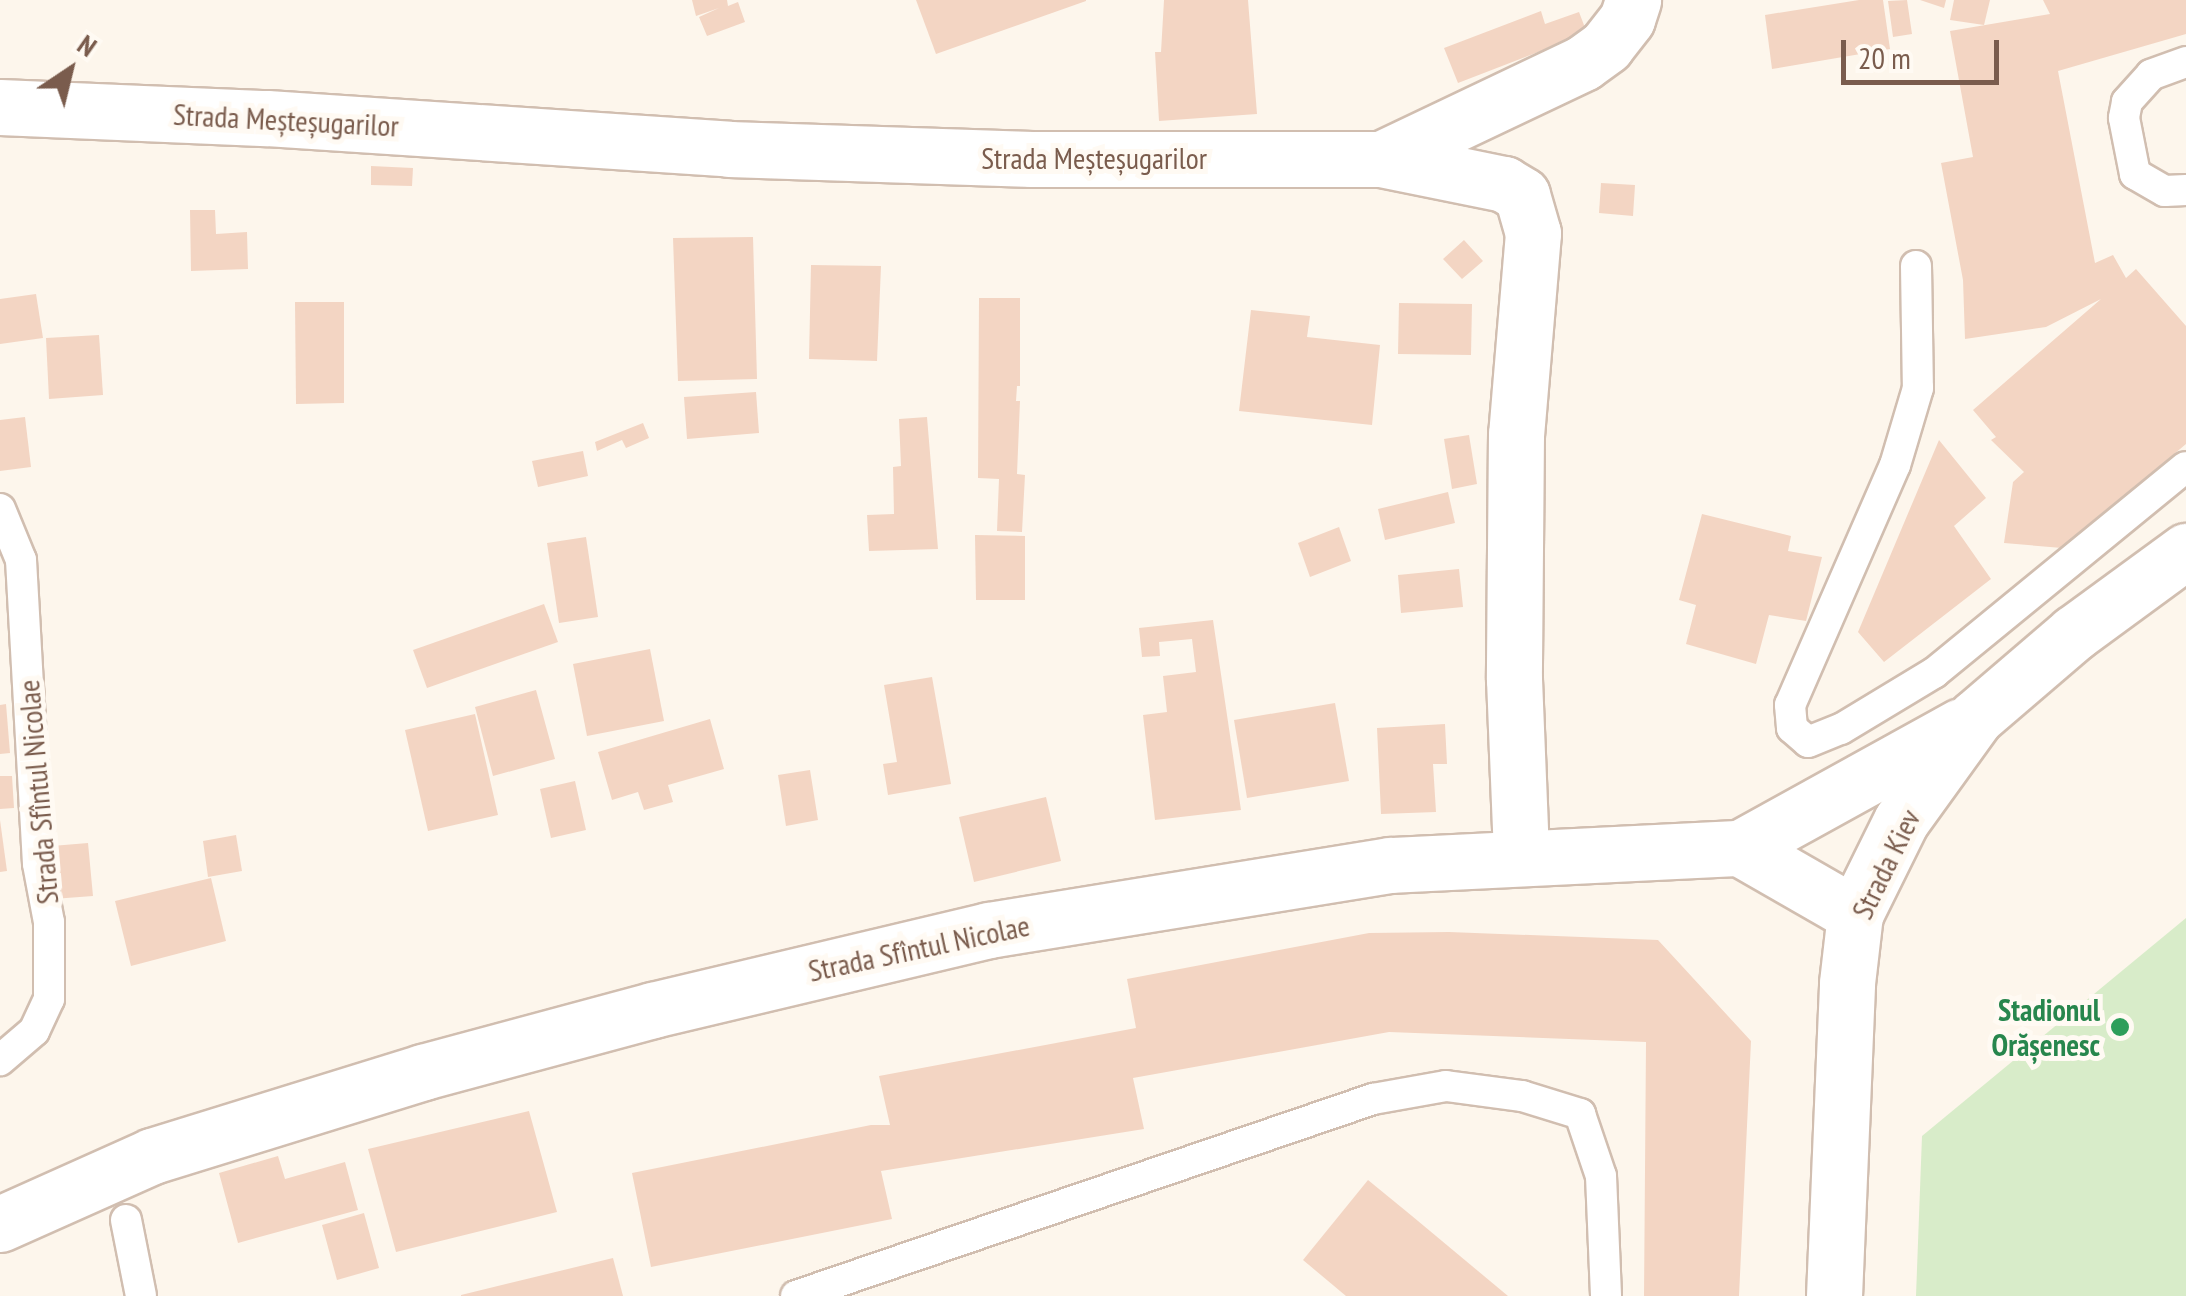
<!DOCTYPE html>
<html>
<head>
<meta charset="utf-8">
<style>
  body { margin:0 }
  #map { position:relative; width:2186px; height:1296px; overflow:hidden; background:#fdf6ec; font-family:"PT Sans Narrow",sans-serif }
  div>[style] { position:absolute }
  .green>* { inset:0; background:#d8ecc9 }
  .building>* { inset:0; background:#f3d5c3 }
  .roads { filter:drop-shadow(2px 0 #d1beb0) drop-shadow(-2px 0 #d1beb0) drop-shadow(0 2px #d1beb0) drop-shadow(0 -2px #d1beb0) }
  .service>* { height:30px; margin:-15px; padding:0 15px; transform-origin:15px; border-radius:15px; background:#fff }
  .minor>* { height:55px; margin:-27.5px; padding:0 27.5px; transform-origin:27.5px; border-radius:27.5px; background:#fff }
  .dots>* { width:28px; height:28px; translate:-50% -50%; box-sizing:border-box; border:5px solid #fffaf3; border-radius:50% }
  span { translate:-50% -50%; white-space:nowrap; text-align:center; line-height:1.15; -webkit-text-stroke:10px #fffaf3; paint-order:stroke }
  .street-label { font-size:30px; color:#7a5c4d }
  .leisure-label { font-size:30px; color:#27864d; font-weight:700 }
  .right { translate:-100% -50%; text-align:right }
  .north { position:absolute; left:20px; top:20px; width:100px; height:100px; -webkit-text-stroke:8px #fffaf3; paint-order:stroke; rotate:35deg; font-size:28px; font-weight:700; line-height:40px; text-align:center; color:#7a5c4d }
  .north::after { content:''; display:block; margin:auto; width:35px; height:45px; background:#7a5c4d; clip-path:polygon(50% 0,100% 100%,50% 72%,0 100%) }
  .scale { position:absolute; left:1841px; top:40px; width:158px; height:45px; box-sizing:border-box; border:5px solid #7a5c4d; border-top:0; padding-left:12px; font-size:30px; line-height:35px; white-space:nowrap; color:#7a5c4d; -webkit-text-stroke:8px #fffaf3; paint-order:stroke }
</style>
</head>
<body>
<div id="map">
  <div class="green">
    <div style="clip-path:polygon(2186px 918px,2186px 1296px,1916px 1296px,1922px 1136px)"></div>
  </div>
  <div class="building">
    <div style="clip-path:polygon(692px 0,727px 0,728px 6px,738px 2px,745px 22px,707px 36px,699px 17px,719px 8px,696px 16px)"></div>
    <div style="clip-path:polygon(916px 0,1086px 0,1086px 1px,936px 54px)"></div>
    <div style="clip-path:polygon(1164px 0,1248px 0,1257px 114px,1159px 121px,1155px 52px,1161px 52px)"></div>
    <div style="clip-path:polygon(1859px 0,1883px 0,1890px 49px,1772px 69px,1765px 15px)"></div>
    <div style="clip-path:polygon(1907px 0,1912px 34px,1893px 37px,1888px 1px)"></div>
    <div style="clip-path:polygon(1920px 0,1946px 0,1944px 8px)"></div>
    <div style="clip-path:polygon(1954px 0,1990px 0,1984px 25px,1950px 20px)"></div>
    <div style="clip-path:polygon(2043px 0,2186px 0,2186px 34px,2058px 71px,2095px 263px,2113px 255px,2126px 278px,2136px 269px,2186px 326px,2186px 444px,2062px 548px,2004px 543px,2013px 482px,2024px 472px,1991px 440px,1996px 437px,1973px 410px,2101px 299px,2046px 327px,1965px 339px,1963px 280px,1941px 163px,1973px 157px,1950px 31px,2050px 14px)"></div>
    <div style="clip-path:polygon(1541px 11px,1545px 24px,1579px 12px,1587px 33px,1458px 83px,1444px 48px)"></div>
    <div style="clip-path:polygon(371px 166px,413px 168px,412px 186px,371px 185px)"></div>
    <div style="clip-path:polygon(1601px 183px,1635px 185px,1633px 216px,1599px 213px)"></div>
    <div style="clip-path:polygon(190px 210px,215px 210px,216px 234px,247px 232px,248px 269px,191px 271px)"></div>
    <div style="clip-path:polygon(753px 237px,757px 379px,678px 381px,673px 238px)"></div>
    <div style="clip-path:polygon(1464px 240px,1483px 261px,1462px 279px,1443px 259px)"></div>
    <div style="clip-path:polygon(811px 265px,881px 266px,877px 361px,809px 359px)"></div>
    <div style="clip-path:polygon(36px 294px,43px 338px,0 344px,0 299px)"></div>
    <div style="clip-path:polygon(979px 298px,1020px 298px,1020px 386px,1017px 386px,1016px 401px,1020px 401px,1017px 474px,1025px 475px,1022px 532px,997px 531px,999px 479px,978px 478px)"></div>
    <div style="clip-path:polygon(295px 302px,344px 302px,344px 403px,296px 404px)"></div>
    <div style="clip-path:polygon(1399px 303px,1472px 304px,1471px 355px,1398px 354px)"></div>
    <div style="clip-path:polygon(1251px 310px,1310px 316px,1307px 337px,1380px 345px,1372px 425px,1239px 411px)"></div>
    <div style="clip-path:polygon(99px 335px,103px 395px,49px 399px,46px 338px)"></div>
    <div style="clip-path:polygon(756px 392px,759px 433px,687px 439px,684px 397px)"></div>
    <div style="clip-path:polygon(25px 417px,31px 467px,0 471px,0 420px)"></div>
    <div style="clip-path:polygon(927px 417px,938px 549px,869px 551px,867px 515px,894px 514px,893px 467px,901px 466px,899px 419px)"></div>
    <div style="clip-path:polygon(643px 423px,649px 438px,626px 448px,622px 440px,597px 451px,595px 442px)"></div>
    <div style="clip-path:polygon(1469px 435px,1477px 484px,1452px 489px,1444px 439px)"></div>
    <div style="clip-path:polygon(1939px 440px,1986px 498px,1954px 526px,1991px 579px,1884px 662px,1858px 632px)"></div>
    <div style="clip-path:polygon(583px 451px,588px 476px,538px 487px,532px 461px)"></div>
    <div style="clip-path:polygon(1448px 492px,1455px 523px,1385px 540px,1378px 509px)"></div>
    <div style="clip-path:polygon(1702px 514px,1791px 536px,1788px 551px,1822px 557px,1806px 621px,1769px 615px,1756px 664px,1686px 644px,1696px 605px,1679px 600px)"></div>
    <div style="clip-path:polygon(1339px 527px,1351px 561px,1310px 577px,1298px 543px)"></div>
    <div style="clip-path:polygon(975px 535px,1025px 536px,1025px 600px,976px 600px)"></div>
    <div style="clip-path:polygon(586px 537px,598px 617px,559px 623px,547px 543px)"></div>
    <div style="clip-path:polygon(1459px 569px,1463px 607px,1401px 613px,1398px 575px)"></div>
    <div style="clip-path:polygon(544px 604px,558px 642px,427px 688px,413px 650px)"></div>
    <div style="clip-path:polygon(1213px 620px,1241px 810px,1155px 820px,1143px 715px,1167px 712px,1163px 676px,1196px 672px,1192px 639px,1159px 642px,1160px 656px,1142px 657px,1139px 628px)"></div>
    <div style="clip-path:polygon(650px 649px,664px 721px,587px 736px,573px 664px)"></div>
    <div style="clip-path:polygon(932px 677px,951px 784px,888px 795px,883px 764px,897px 762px,884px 685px)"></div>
    <div style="clip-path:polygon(536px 690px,555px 759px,493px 776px,475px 707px)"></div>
    <div style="clip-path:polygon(1335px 703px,1349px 781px,1247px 798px,1234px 720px)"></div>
    <div style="clip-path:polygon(6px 704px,10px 753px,0 754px,0 705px)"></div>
    <div style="clip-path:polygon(475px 714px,498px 815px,428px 831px,405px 730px)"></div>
    <div style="clip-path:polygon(710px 719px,724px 769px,668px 785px,673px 802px,644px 810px,638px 792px,612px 800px,598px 752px)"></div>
    <div style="clip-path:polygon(1445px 724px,1447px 764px,1433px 764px,1436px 812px,1381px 814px,1377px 728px)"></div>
    <div style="clip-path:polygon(810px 770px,818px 820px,786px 826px,778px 775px)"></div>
    <div style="clip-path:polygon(0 776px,12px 776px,14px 808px,0 809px)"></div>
    <div style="clip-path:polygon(575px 781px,586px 830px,551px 838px,540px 789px)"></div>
    <div style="clip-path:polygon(1046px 797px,1061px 861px,974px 882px,959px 817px)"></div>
    <div style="clip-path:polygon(0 820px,7px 871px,0 872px)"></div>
    <div style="clip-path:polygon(236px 835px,242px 871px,208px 877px,203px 841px)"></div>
    <div style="clip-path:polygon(88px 843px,93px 896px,53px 899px,52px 846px)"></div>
    <div style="clip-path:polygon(211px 878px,226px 941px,131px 966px,115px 901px)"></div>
    <div style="clip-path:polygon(1449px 932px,1658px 940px,1751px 1041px,1739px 1296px,1644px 1296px,1646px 1042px,1389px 1032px,1133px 1078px,1144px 1129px,881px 1171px,892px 1219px,651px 1267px,632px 1173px,871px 1125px,890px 1125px,879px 1076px,1136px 1028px,1127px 979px,1369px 933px)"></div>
    <div style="clip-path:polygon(529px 1111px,557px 1212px,396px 1252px,368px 1149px)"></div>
    <div style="clip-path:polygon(278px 1156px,285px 1179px,345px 1162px,358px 1210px,238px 1243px,219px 1173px)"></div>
    <div style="clip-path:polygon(1368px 1180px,1412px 1216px,1508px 1296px,1346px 1296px,1303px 1260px)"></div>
    <div style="clip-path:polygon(364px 1213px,379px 1268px,337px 1280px,322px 1225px)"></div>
    <div style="clip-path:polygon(613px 1258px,623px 1296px,461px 1296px,461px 1295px)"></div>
  </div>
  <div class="roads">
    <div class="service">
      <div style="left:2186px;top:62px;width:37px;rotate:160deg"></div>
      <div style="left:2151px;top:75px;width:36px;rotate:132deg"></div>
      <div style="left:2127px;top:102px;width:16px;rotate:101deg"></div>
      <div style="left:2124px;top:118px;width:57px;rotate:78.9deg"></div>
      <div style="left:2135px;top:174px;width:34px;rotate:30deg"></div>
      <div style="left:2165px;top:191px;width:21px;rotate:-3deg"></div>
      <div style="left:1916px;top:266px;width:122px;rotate:89.1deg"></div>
      <div style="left:1918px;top:388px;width:80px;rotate:106.6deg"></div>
      <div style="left:1895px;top:465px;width:262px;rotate:113.6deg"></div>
      <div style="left:1790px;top:705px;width:23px;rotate:85deg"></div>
      <div style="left:1792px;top:728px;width:21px;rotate:41deg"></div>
      <div style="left:1808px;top:742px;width:35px;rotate:-22deg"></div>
      <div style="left:1841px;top:729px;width:109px;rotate:-31.1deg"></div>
      <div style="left:1934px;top:673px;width:325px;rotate:-39.3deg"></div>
      <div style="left:0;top:509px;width:55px;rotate:67.6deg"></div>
      <div style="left:21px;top:560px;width:304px;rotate:86.8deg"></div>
      <div style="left:38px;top:864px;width:59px;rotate:79.3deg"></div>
      <div style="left:49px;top:922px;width:77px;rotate:90deg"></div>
      <div style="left:49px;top:999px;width:35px;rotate:115deg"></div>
      <div style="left:34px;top:1031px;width:45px;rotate:139.5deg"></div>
      <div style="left:126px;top:1220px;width:77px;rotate:78.8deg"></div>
      <div style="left:796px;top:1296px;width:610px;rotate:-18.85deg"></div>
      <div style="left:1373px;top:1099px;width:74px;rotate:-10.1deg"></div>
      <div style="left:1446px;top:1086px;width:77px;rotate:7.5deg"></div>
      <div style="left:1522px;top:1096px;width:61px;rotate:17.2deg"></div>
      <div style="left:1580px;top:1114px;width:65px;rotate:71.3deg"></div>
      <div style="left:1601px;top:1176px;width:120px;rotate:87.6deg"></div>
    </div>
    <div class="minor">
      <div style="left:0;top:107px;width:267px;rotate:2.4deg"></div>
      <div style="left:267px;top:118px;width:463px;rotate:3.8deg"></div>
      <div style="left:729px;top:149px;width:303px;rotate:1.9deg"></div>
      <div style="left:1032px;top:159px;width:349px"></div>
      <div style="left:1381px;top:159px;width:126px;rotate:11.5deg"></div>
      <div style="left:1504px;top:184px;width:21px;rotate:31deg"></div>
      <div style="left:1522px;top:195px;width:40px;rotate:74deg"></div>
      <div style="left:1533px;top:233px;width:202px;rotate:94.8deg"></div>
      <div style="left:1516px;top:434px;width:245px;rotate:90.5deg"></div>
      <div style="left:1514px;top:679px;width:177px;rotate:87.7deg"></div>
      <div style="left:1381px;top:159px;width:224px;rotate:-25.4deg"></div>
      <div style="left:1583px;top:63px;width:29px;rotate:-36deg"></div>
      <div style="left:1606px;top:46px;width:34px;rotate:-52deg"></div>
      <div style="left:1627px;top:19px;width:20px;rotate:-72deg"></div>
      <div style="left:1740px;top:848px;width:252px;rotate:-28.9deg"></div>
      <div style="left:0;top:1224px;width:167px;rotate:-24.1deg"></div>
      <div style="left:152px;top:1156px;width:284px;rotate:-17.2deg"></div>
      <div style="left:423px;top:1072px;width:238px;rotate:-15.1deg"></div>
      <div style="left:653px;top:1010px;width:345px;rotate:-13.4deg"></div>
      <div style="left:989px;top:930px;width:406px;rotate:-9.2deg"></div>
      <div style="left:1390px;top:865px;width:350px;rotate:-2.8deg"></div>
      <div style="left:1740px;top:848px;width:133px;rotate:29.9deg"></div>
      <div style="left:1834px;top:1296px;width:313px;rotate:-87.6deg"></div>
      <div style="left:1847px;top:983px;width:69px;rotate:-83.4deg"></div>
      <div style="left:1855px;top:914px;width:104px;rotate:-63.7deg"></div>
      <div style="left:1901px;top:821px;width:128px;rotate:-54.2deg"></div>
      <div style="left:1976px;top:717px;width:129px;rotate:-40.6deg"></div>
      <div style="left:2074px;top:633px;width:139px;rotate:-36.2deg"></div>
    </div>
  </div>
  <div class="dots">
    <div style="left:2120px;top:1027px;background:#2e9e5b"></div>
  </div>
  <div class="street-label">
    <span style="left:286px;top:120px;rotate:3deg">Strada Meșteșugarilor</span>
    <span style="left:1094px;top:158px">Strada Meșteșugarilor</span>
    <span style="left:38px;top:792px;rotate:-95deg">Strada Sfîntul Nicolae</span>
    <span style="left:1886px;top:864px;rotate:-64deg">Strada Kiev</span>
    <span style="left:919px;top:948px;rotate:-12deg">Strada Sfîntul Nicolae</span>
  </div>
  <div class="leisure-label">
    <span class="right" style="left:2100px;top:1027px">Stadionul<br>Orășenesc</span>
  </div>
  <div class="north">N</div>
  <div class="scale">20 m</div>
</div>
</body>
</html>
